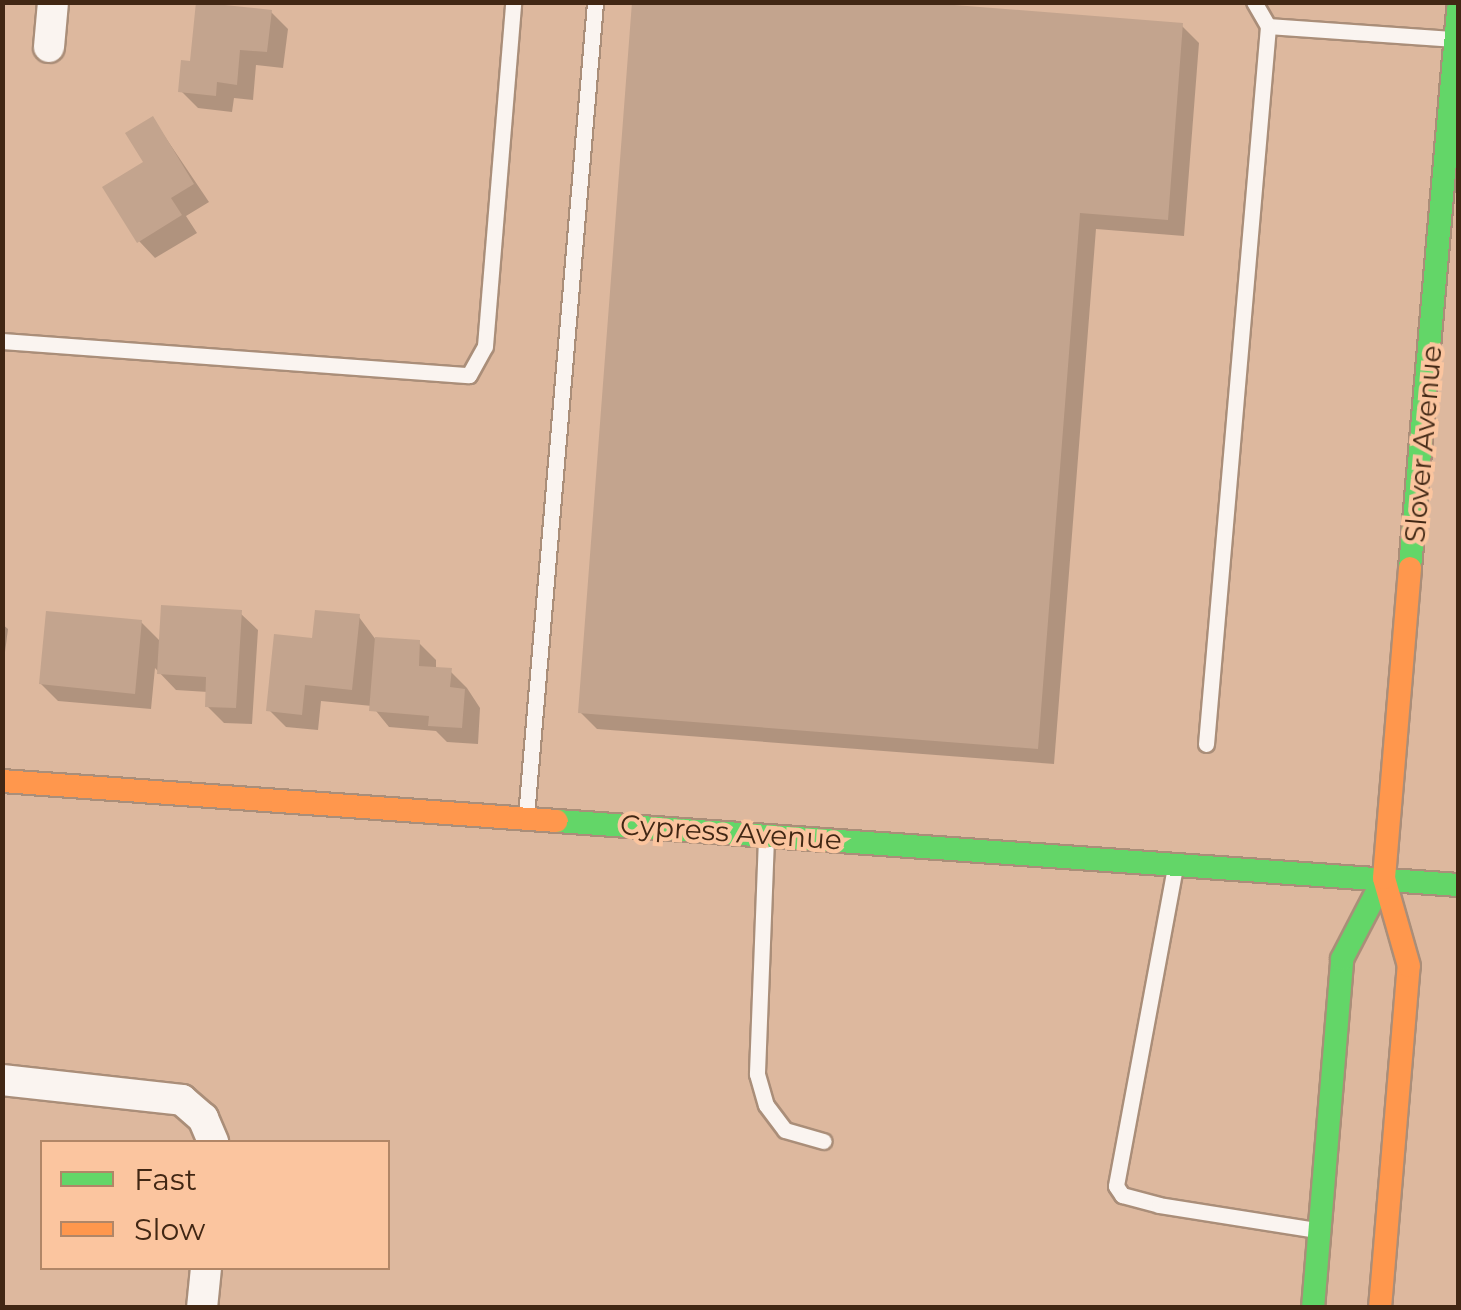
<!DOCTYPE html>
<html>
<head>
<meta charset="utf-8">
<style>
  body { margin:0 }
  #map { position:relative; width:1461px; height:1310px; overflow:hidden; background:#ddb89e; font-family:Montserrat,sans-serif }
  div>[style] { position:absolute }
  .shadow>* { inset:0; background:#0003 }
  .building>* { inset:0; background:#c3a48e }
  .roads { filter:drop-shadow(2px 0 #aa8e79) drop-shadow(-2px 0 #aa8e79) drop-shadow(0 2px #aa8e79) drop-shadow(0 -2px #aa8e79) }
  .lane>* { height:15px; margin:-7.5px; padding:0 7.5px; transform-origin:7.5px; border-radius:7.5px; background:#faf4f0 }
  .street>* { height:30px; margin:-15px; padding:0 15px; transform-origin:15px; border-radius:15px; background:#faf4f0 }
  .fast>* { height:22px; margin:-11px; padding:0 11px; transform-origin:11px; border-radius:11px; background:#63d668 }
  .slow>* { height:22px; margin:-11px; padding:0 11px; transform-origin:11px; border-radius:11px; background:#ff974d }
  span { translate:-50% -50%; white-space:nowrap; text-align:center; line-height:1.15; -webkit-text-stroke:8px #fbc59f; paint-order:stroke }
  .street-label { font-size:28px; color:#412714 }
  .frame { position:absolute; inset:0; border:5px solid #412714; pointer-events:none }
  .legend { position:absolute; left:40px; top:1140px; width:350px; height:130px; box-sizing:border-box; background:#fbc59f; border:2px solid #b18667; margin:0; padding:12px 18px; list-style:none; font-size:30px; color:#412714 }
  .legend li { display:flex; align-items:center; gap:20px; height:50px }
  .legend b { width:50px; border:2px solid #b18667 }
</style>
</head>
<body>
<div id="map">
  <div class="shadow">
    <div style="clip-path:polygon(271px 12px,288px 29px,283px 68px,256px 65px,253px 100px,234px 98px,232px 112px,198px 108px,181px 91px,193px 63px)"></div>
    <div style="clip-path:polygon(1182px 26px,1199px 43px,1184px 236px,1096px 229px,1054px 764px,597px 729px,580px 712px)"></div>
    <div style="clip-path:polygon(153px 119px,209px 202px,186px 216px,197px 233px,155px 258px,139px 241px)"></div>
    <div style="clip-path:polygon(240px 613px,258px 630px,252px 724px,224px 723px,207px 706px,208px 692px,176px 690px,155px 668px,151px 709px,58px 701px,41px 684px,141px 622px,161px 642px)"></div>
    <div style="clip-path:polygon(359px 617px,376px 640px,419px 643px,436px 660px,436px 670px,450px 671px,467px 688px,480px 708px,478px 744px,447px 742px,436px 731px,389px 727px,372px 706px,321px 701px,318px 730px,286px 727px,269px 710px,314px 641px)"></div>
    <div style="clip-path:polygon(2px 624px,8px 629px,2px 675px)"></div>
  </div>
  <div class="building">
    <div style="clip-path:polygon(196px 2px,272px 10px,267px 52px,240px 50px,237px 85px,217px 82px,216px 96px,178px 92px,181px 60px,190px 61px)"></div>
    <div style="clip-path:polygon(632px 2px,916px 2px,1183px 23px,1168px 220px,1080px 213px,1038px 749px,578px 713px)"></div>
    <div style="clip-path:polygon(153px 116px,194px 184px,171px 198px,182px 215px,137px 243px,102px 187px,143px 162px,125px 133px)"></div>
    <div style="clip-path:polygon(161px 605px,242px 610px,236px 708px,205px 707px,206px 677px,157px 674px)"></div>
    <div style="clip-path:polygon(315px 610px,360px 614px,352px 690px,305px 685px,302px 715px,266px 711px,274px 634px,312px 638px)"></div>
    <div style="clip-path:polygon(46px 611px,142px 620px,135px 694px,39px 684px)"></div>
    <div style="clip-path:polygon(375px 637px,420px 640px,419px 666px,452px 668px,450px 687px,465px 689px,462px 728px,428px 726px,429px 716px,369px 711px)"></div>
  </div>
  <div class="roads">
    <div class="lane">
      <div style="left:1268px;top:26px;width:184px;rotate:4deg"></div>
      <div style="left:2px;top:341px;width:468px;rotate:4.2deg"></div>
      <div style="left:469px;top:375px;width:33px;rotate:-61deg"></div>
      <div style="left:485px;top:346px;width:345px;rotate:-85.3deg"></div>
      <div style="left:1206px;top:744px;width:721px;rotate:-85.06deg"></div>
      <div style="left:1268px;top:26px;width:28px;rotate:-120deg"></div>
      <div style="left:526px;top:816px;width:817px;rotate:-85.15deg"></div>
      <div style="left:766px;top:838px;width:236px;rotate:92.2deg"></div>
      <div style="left:757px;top:1074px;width:32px;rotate:74deg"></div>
      <div style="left:766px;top:1105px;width:31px;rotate:53deg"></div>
      <div style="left:785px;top:1130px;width:40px;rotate:16deg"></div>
      <div style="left:1175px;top:867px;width:324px;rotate:100.5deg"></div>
      <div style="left:1116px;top:1186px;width:11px;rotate:56deg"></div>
      <div style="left:1122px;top:1195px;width:38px;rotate:15deg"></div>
      <div style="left:1159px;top:1205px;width:159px;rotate:9deg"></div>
    </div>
    <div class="street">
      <div style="left:49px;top:47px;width:45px;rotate:-84.9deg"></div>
      <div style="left:2px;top:1080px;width:181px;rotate:6.3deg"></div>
      <div style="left:182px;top:1100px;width:28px;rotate:41deg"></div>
      <div style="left:203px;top:1118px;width:26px;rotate:67deg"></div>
      <div style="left:202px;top:1308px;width:40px;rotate:-84.3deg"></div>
    </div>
    <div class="fast">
      <div style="left:1410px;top:568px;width:560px;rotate:-85.08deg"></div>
      <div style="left:557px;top:821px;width:903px;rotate:4.06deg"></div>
      <div style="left:1313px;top:1308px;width:350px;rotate:-85.2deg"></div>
      <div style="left:1342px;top:959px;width:91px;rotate:-62.6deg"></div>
    </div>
    <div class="slow">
      <div style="left:2px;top:781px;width:556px;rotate:4.12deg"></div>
      <div style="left:1380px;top:1308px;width:343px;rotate:-85.2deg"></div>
      <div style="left:1409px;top:966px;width:91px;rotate:-105.9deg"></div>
      <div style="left:1384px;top:878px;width:311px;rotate:-85.2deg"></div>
    </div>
  </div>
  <div class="street-label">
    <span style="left:1423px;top:444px;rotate:-85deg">Slover Avenue</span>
    <span style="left:731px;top:832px;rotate:4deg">Cypress Avenue</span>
  </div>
  <div class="frame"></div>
  <ul class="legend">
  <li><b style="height:12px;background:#63d668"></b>Fast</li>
  <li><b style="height:12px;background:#ff974d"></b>Slow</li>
  </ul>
</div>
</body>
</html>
